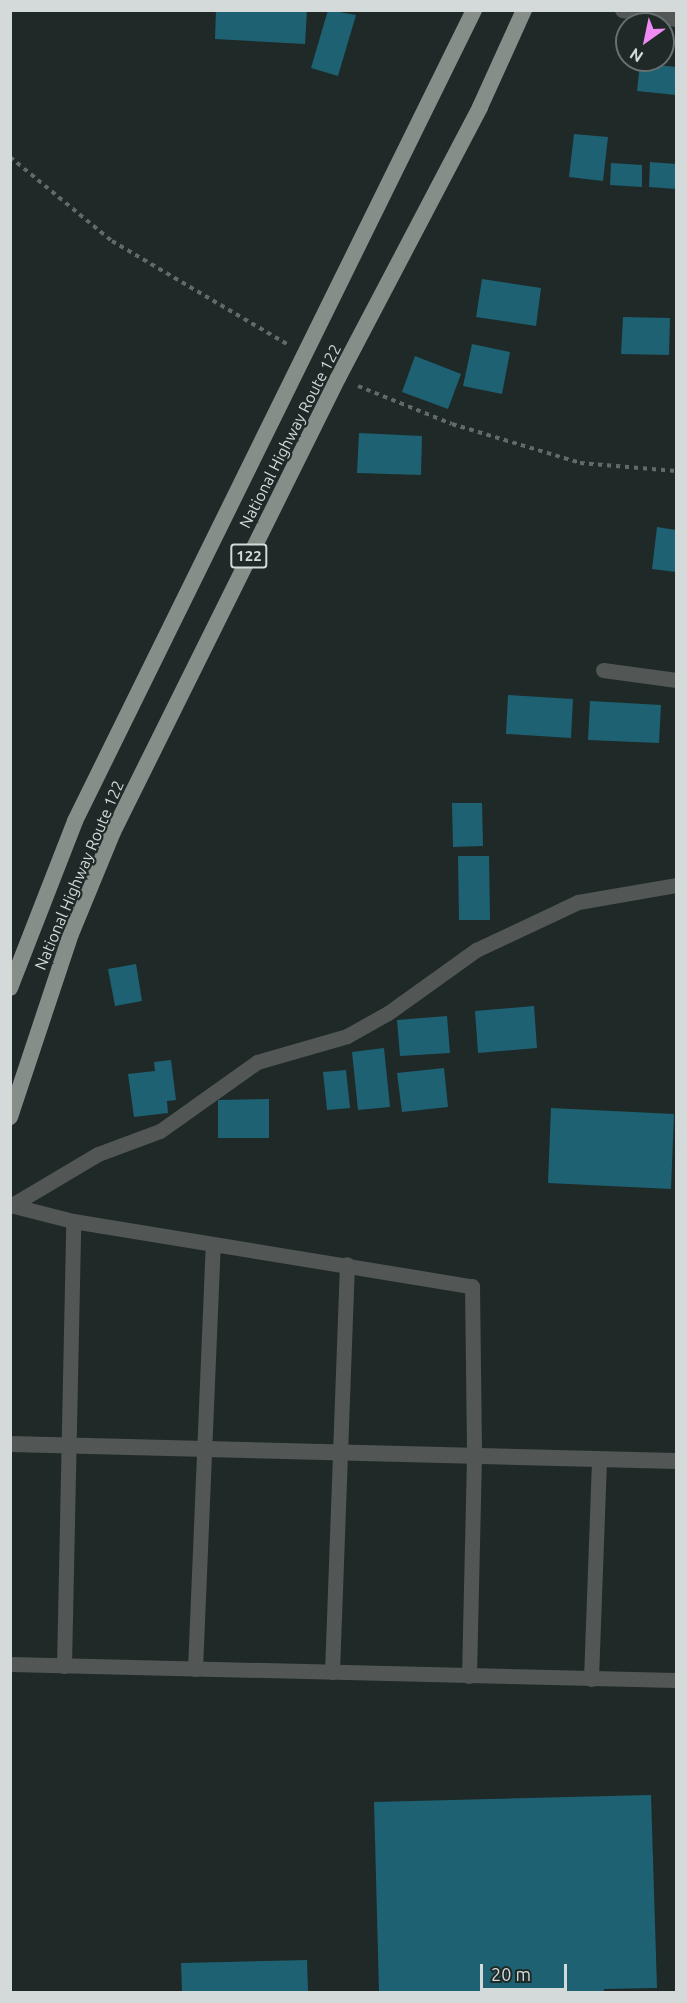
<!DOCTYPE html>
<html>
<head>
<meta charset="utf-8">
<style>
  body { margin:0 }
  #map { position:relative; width:687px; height:2003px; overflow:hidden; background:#1f2928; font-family:Ubuntu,sans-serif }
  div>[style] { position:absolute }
  .building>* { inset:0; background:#1e6172 }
  .path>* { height:4px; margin-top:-2px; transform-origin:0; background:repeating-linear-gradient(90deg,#616a69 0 4.5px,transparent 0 9px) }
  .service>* { height:15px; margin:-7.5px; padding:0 7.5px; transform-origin:7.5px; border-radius:7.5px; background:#525654 }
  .minor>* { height:16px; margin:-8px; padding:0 8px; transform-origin:8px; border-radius:8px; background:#525654 }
  .trunk>* { height:16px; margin:-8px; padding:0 8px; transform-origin:8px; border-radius:8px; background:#868e8a }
  span { translate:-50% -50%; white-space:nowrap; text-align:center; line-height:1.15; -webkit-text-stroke:4.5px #1f2928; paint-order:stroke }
  .shield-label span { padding:2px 4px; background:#1f2928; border:2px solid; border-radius:4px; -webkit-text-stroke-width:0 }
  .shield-label { font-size:15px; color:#d3dad9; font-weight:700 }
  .street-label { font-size:16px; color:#d3dad9 }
  .frame { position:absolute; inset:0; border:12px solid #d3dad9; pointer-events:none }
  .north { position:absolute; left:615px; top:12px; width:60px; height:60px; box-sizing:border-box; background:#1f2928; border:2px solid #67706f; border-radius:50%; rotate:213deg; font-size:16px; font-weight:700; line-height:24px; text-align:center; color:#d3dad9 }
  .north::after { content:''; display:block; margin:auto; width:21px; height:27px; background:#f08bf6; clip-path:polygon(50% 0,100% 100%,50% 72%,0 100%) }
  .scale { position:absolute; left:480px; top:1964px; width:87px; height:27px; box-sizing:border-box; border:3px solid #d3dad9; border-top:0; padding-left:8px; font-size:18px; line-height:21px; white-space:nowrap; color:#d3dad9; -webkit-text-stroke:4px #1f2928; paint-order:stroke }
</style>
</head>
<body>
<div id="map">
  <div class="building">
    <div style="clip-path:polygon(216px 10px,307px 10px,305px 44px,215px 39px)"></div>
    <div style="clip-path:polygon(328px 10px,356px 15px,338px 76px,311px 68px)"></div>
    <div style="clip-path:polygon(640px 63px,676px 67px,676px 95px,637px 91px)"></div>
    <div style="clip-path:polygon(574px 134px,608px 137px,603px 181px,569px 177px)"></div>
    <div style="clip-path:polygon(650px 162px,676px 164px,676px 189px,649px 187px)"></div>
    <div style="clip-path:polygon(611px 163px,642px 165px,642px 187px,610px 185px)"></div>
    <div style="clip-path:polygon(482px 279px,541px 288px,536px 326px,476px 317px)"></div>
    <div style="clip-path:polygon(623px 317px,670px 318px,669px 355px,621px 354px)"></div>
    <div style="clip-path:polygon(472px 344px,510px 352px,502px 394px,463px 386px)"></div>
    <div style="clip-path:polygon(415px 356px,461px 374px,448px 409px,402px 392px)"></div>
    <div style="clip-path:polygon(359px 433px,422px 436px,421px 475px,357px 473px)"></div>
    <div style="clip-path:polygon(657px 527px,676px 530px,676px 572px,652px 569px)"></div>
    <div style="clip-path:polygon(508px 695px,573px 699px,571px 738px,506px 734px)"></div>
    <div style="clip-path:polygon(590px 701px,661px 705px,659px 743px,588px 740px)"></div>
    <div style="clip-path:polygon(452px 803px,482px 803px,483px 846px,453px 847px)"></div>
    <div style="clip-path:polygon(458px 856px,489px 856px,490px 920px,459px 920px)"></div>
    <div style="clip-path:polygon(136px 964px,142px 1001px,115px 1006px,108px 969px)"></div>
    <div style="clip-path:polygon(534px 1006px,537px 1048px,478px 1053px,475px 1011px)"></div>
    <div style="clip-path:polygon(447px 1016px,450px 1053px,400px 1056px,397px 1020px)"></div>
    <div style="clip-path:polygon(384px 1048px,390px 1107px,358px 1110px,352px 1052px)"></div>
    <div style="clip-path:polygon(171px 1060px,176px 1100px,167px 1101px,168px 1113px,134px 1117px,128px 1074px,155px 1071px,154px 1062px)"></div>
    <div style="clip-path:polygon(444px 1068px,448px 1107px,402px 1112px,397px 1073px)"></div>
    <div style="clip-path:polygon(346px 1070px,350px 1108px,327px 1110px,323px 1072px)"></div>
    <div style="clip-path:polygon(269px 1099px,269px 1138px,218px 1138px,218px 1100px)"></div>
    <div style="clip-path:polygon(551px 1108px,674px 1114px,671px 1189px,548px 1183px)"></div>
    <div style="clip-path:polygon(651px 1795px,657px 1988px,604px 1989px,604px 1992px,379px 1992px,374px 1802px)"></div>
    <div style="clip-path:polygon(307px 1960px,308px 1992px,182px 1992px,181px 1963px)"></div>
  </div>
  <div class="path">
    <div style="left:10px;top:157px;width:132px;rotate:39.5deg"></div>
    <div style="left:112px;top:241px;width:203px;rotate:30.5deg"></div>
    <div style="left:358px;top:386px;width:101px;rotate:22deg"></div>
    <div style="left:452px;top:424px;width:134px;rotate:16.9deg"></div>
    <div style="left:580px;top:463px;width:96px;rotate:4.8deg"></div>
  </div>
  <div class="service">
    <div style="left:622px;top:10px;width:55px;rotate:9.5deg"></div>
    <div style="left:603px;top:670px;width:74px;rotate:7.8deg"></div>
    <div style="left:10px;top:1205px;width:65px;rotate:14.3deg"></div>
    <div style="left:73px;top:1221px;width:404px;rotate:9.3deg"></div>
    <div style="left:472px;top:1286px;width:170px;rotate:89.3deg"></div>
    <div style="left:474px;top:1456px;width:220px;rotate:91.3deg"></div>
    <div style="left:12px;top:1205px;width:100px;rotate:-30.7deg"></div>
    <div style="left:98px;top:1154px;width:66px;rotate:-20.4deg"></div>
    <div style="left:160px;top:1131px;width:119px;rotate:-35.4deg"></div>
    <div style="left:257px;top:1062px;width:94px;rotate:-16.1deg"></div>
    <div style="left:347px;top:1036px;width:47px;rotate:-29.3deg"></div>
    <div style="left:388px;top:1013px;width:108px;rotate:-35.6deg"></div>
    <div style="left:476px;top:950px;width:113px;rotate:-25.2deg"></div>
    <div style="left:578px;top:902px;width:99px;rotate:-9.8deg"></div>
    <div style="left:10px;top:1664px;width:666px;rotate:1.38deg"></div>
    <div style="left:64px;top:1666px;width:445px;rotate:-88.8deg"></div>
    <div style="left:195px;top:1669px;width:425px;rotate:-87.6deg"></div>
    <div style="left:332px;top:1672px;width:408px;rotate:-87.9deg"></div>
    <div style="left:591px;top:1679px;width:220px;rotate:-87.9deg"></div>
  </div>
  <div class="minor">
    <div style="left:10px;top:1444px;width:666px;rotate:1.46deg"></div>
  </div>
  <div class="trunk">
    <div style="left:10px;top:988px;width:179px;rotate:-68.7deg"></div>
    <div style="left:75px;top:821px;width:904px;rotate:-63.8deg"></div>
    <div style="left:10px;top:1117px;width:193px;rotate:-71.6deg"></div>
    <div style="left:71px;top:934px;width:110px;rotate:-67.6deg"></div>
    <div style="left:113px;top:832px;width:507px;rotate:-63.64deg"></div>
    <div style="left:338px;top:378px;width:306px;rotate:-62.3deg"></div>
    <div style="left:480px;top:107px;width:107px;rotate:-65.6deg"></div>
  </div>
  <div class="shield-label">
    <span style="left:249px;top:556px">122</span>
  </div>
  <div class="street-label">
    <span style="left:290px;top:436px;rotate:-63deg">National Highway Route 122</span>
    <span style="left:79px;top:875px;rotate:-67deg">National Highway Route 122</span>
  </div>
  <div class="frame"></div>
  <div class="north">N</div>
  <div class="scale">20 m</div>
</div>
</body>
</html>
